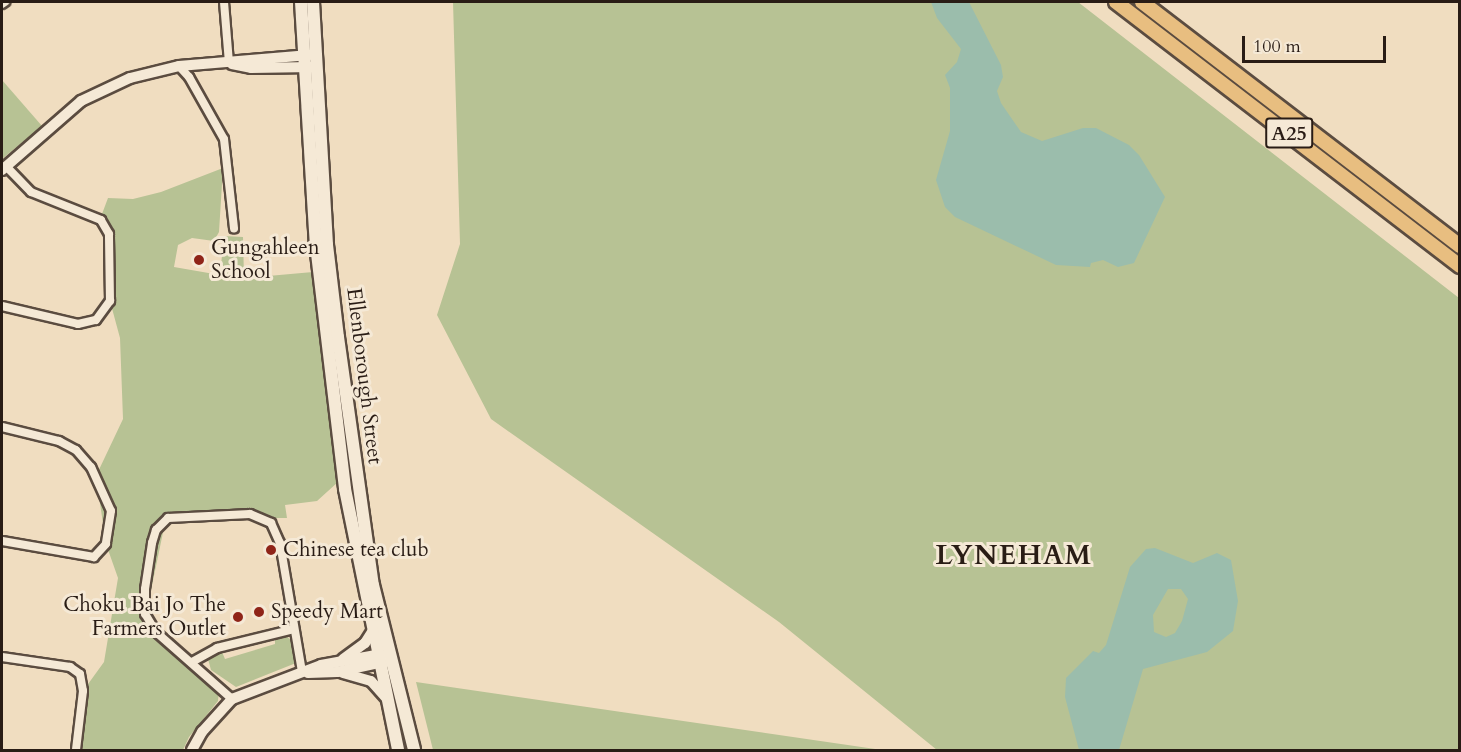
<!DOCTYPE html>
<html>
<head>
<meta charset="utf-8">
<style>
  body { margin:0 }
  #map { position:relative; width:1461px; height:752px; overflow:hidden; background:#f0ddc0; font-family:Cardo,serif }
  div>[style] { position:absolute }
  .green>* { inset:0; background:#b7c294 }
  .water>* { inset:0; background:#9bbdac }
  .roads { filter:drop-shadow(2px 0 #5b4c40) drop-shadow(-2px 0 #5b4c40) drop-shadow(0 2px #5b4c40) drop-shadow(0 -2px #5b4c40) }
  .minor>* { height:8px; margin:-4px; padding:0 4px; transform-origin:4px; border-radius:4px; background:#f5e9d6 }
  .tertiary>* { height:10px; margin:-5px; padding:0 5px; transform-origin:5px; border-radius:5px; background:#f5e9d6 }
  .secondary>* { height:12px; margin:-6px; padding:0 6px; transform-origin:6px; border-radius:6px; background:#f5e9d6 }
  .trunk>* { height:14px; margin:-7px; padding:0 7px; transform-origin:7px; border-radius:7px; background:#e8be80 }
  .dots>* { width:16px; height:16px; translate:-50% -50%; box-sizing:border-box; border:3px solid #f5e9d6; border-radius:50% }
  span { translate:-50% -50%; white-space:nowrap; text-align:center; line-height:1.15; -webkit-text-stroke:6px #f5e9d6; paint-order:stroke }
  .shield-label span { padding:2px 4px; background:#f5e9d6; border:2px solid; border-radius:4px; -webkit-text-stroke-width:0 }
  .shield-label { font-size:20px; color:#291c15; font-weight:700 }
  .poi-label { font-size:21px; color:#291c15 }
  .left { translate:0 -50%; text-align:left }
  .right { translate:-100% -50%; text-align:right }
  .street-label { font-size:21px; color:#291c15 }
  .district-label { font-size:27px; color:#291c15; font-weight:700; letter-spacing:1.5px }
  .frame { position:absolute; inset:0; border:3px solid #291c15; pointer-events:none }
  .scale { position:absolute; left:1242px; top:36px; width:144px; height:27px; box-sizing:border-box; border:3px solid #291c15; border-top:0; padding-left:8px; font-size:18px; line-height:21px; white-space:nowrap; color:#291c15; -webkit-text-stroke:4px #f5e9d6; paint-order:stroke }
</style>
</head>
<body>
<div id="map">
  <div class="green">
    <div style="clip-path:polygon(453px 2px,1078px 2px,1459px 298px,1459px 750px,937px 750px,779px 622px,491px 419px,437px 315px,460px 244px)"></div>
    <div style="clip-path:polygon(2px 80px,42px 126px,2px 159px)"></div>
    <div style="clip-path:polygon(223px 168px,219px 232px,214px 241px,192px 238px,178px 245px,174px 267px,220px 275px,224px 236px,243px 237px,244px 278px,313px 272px,338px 482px,317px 501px,285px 505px,287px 518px,166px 518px,145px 619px,173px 654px,219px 690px,218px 701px,189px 737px,183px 750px,76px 750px,83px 691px,104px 662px,118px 578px,106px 544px,96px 476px,123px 419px,120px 338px,110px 301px,110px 257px,102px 214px,108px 198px,133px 199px,161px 192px)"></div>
    <div style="clip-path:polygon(285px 635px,292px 641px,296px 663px,236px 687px,211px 670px,208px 659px,215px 654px,222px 652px,225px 659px,275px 644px,275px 637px)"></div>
    <div style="clip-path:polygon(416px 682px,882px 750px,433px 750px)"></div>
  </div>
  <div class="water">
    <div style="clip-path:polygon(931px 2px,969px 2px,1001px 65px,1003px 77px,997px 91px,1001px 103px,1021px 132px,1042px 141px,1083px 128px,1096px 128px,1129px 145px,1139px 155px,1165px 197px,1134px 263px,1118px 267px,1103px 260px,1091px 263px,1090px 267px,1056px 265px,955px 217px,945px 207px,936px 180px,950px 131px,950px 88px,945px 75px,957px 62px,961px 49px,937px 18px)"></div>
    <div style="clip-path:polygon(evenodd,1155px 548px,1193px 563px,1217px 553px,1231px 560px,1238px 601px,1233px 631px,1207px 652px,1143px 669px,1119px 750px,1079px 750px,1065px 697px,1066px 678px,1093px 651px,1099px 653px,1106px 645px,1130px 567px,1146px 549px,1155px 548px,1168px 589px,1181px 589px,1188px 599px,1182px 621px,1175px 633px,1166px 637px,1154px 632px,1153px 615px,1168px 589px)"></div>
  </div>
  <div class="roads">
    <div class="minor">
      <div style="left:224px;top:2px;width:61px;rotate:85.3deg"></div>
      <div style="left:2px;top:4px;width:4px;rotate:-34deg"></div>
      <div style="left:179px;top:66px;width:15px;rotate:48deg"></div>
      <div style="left:189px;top:77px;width:71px;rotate:60.6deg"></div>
      <div style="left:224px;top:139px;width:90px;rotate:83.6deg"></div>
      <div style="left:2px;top:306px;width:78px;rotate:13.3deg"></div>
      <div style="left:78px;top:324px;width:18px;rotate:-13deg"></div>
      <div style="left:96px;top:320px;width:24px;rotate:-54deg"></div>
      <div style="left:110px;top:301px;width:67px;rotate:-90.9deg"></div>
      <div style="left:109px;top:234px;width:16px;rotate:-120deg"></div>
      <div style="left:101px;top:220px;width:75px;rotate:-158.2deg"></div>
      <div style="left:31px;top:192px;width:36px;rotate:-134deg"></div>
      <div style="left:2px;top:427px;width:59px;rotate:13.8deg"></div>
      <div style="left:59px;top:441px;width:19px;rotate:28deg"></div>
      <div style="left:76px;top:450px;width:23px;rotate:49deg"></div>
      <div style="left:91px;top:467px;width:48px;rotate:65.6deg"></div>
      <div style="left:111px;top:511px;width:33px;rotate:99deg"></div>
      <div style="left:106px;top:544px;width:18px;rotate:133deg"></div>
      <div style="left:94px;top:557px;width:93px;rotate:-170.1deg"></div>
      <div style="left:2px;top:657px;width:69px;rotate:8.4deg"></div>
      <div style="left:70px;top:667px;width:12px;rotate:35deg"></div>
      <div style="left:80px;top:674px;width:17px;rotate:80deg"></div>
      <div style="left:83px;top:691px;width:59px;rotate:96.8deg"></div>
      <div style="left:192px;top:662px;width:29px;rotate:-29deg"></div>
      <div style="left:217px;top:648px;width:79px;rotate:-13.9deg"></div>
      <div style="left:232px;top:699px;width:101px;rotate:-138.6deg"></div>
      <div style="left:156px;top:632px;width:21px;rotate:-121deg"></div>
      <div style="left:145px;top:614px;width:25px;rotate:-90deg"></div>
      <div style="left:145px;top:589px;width:47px;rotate:-81.3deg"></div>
      <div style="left:152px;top:543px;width:14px;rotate:-73deg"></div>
      <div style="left:156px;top:530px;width:17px;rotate:-45deg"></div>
      <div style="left:168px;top:518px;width:82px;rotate:-2.8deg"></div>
      <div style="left:250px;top:514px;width:23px;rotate:23deg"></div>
      <div style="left:271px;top:523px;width:22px;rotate:66deg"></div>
      <div style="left:280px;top:543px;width:131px;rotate:80.3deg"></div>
    </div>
    <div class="tertiary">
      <div style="left:232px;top:64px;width:19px;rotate:12deg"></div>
      <div style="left:251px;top:68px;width:61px;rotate:-0.9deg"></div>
      <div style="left:2px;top:170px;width:105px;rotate:-41.1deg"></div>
      <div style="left:81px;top:101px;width:54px;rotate:-25.1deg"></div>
      <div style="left:130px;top:78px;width:50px;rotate:-13.8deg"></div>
      <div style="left:179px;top:66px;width:131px;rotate:-4.8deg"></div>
      <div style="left:343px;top:659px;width:27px;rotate:-36deg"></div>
      <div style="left:365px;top:643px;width:15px;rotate:-58deg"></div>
      <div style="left:308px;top:673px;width:29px;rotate:-2deg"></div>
      <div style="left:337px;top:672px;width:52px;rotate:-12.2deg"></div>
      <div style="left:343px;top:673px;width:29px;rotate:16deg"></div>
      <div style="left:371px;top:681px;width:24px;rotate:48deg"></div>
      <div style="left:192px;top:750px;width:21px;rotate:-61deg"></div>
      <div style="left:202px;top:732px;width:45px;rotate:-47.7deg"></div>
      <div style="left:232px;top:699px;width:95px;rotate:-20.9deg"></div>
      <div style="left:321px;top:665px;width:67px;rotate:-10.3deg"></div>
    </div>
    <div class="secondary">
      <div style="left:301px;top:2px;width:243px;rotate:86.5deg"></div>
      <div style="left:316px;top:245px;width:246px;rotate:83.2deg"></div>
      <div style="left:345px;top:489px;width:266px;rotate:78.5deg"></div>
      <div style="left:313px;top:2px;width:243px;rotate:86.7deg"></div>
      <div style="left:327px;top:245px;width:93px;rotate:83.2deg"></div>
      <div style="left:338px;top:337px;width:250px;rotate:82deg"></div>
      <div style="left:373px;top:585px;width:170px;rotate:76deg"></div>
    </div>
    <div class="trunk">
      <div style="left:1116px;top:2px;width:434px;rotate:37.5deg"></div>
      <div style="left:1142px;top:2px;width:401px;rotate:37.5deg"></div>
    </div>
  </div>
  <div class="dots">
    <div style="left:199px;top:260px;background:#8f2418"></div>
    <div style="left:271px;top:550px;background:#8f2418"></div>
    <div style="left:259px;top:612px;background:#8f2418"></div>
    <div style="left:238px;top:617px;background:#8f2418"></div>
  </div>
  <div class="shield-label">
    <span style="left:1289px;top:133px">A25</span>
  </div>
  <div class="poi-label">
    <span class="left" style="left:211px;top:260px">Gungahleen<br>School</span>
    <span class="left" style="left:283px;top:550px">Chinese tea club</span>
    <span class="right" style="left:226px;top:617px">Choku Bai Jo The<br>Farmers Outlet</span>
    <span class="left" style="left:271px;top:612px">Speedy Mart</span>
  </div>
  <div class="street-label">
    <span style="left:364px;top:376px;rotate:83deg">Ellenborough Street</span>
  </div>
  <div class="district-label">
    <span style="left:1014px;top:556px">LYNEHAM</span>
  </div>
  <div class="frame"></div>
  <div class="scale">100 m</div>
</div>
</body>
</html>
